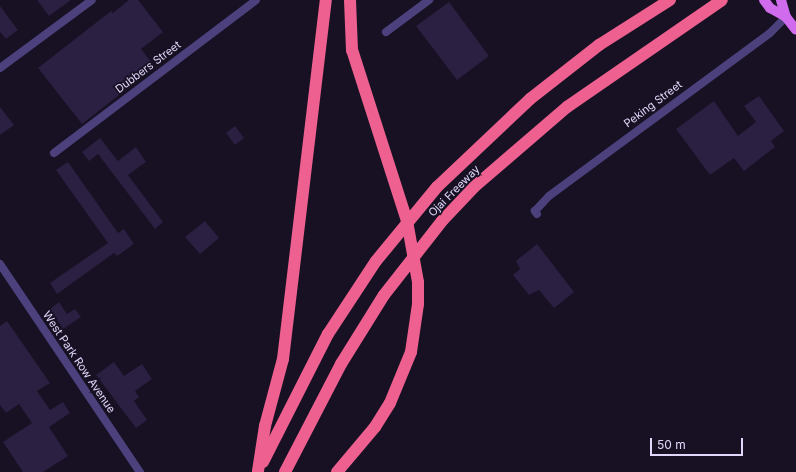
<!DOCTYPE html>
<html>
<head>
<meta charset="utf-8">
<style>
  body { margin:0 }
  #map { position:relative; width:796px; height:472px; overflow:hidden; background:#171123; font-family:Inter,sans-serif }
  div>[style] { position:absolute }
  .building>* { inset:0; background:#2b1f42 }
  .minor>* { height:8px; margin:-4px; padding:0 4px; transform-origin:4px; border-radius:4px; background:#4c417c }
  .tertiary>* { height:8px; margin:-4px; padding:0 4px; transform-origin:4px; border-radius:4px; background:#4c417c }
  .primary>* { height:10px; margin:-5px; padding:0 5px; transform-origin:5px; border-radius:5px; background:#d06bee }
  .motorway>* { height:12px; margin:-6px; padding:0 6px; transform-origin:6px; border-radius:6px; background:#ed608f }
  .motorway-bridge>* { height:12px; margin:-6px; padding:0 6px; transform-origin:6px; border-radius:6px; background:#ed608f }
  span { translate:-50% -50%; white-space:nowrap; text-align:center; line-height:1.15; -webkit-text-stroke:3.5px #171123; paint-order:stroke }
  .street-label { font-size:11px; color:#e0d7fa }
  .scale { position:absolute; left:650px; top:438px; width:93px; height:18px; box-sizing:border-box; border:2px solid #e0d7fa; border-top:0; padding-left:5px; font-size:12px; line-height:14px; white-space:nowrap; color:#e0d7fa; -webkit-text-stroke:3px #171123; paint-order:stroke }
</style>
</head>
<body>
<div id="map">
  <div class="building">
    <div style="clip-path:polygon(37px 0,71px 0,49px 16px)"></div>
    <div style="clip-path:polygon(129px 0,138px 0,163px 32px,141px 49px,155px 67px,82px 124px,38px 68px,111px 11px,113px 13px)"></div>
    <div style="clip-path:polygon(449px 2px,489px 56px,457px 80px,416px 26px)"></div>
    <div style="clip-path:polygon(0 6px,18px 30px,6px 39px,0 32px)"></div>
    <div style="clip-path:polygon(759px 96px,784px 131px,771px 141px,775px 147px,744px 171px,734px 158px,710px 175px,676px 129px,714px 101px,738px 136px,756px 122px,744px 106px)"></div>
    <div style="clip-path:polygon(0 107px,14px 125px,0 135px)"></div>
    <div style="clip-path:polygon(235px 126px,244px 138px,235px 145px,226px 133px)"></div>
    <div style="clip-path:polygon(100px 138px,118px 161px,136px 147px,146px 162px,128px 175px,163px 222px,155px 229px,98px 154px,89px 161px,82px 152px)"></div>
    <div style="clip-path:polygon(68px 162px,118px 233px,124px 229px,134px 244px,117px 256px,114px 253px,57px 294px,50px 283px,108px 243px,56px 170px)"></div>
    <div style="clip-path:polygon(205px 221px,219px 238px,200px 254px,185px 237px)"></div>
    <div style="clip-path:polygon(537px 244px,574px 292px,554px 308px,539px 290px,529px 295px,513px 275px,520px 269px,516px 261px)"></div>
    <div style="clip-path:polygon(59px 302px,67px 314px,75px 309px,81px 317px,63px 329px,50px 309px)"></div>
    <div style="clip-path:polygon(7px 321px,50px 383px,37px 391px,50px 410px,63px 402px,70px 413px,49px 427px,68px 456px,43px 472px,23px 472px,3px 442px,32px 423px,19px 404px,6px 413px,0 405px,0 326px)"></div>
    <div style="clip-path:polygon(114px 362px,124px 376px,142px 364px,152px 379px,135px 391px,139px 397px,134px 401px,147px 420px,136px 428px,96px 375px)"></div>
  </div>
  <div class="minor">
    <div style="left:386px;top:32px;width:54px;rotate:-36.7deg"></div>
    <div style="left:54px;top:153px;width:253px;rotate:-37.1deg"></div>
    <div style="left:537px;top:214px;width:4px;rotate:-124deg"></div>
    <div style="left:535px;top:211px;width:21px;rotate:-47deg"></div>
    <div style="left:549px;top:196px;width:275px;rotate:-36.4deg"></div>
    <div style="left:770px;top:33px;width:23px;rotate:-45deg"></div>
    <div style="left:0;top:264px;width:251px;rotate:56.1deg"></div>
  </div>
  <div class="tertiary">
    <div style="left:0;top:68px;width:114px;rotate:-36.5deg"></div>
  </div>
  <div class="primary">
    <div style="left:764px;top:0;width:10px;rotate:53deg"></div>
    <div style="left:770px;top:8px;width:18px;rotate:29deg"></div>
    <div style="left:786px;top:17px;width:16px;rotate:52deg"></div>
    <div style="left:781px;top:0;width:18px;rotate:74deg"></div>
  </div>
  <div class="motorway">
    <div style="left:437px;top:187px;width:128px;rotate:-43.4deg"></div>
    <div style="left:530px;top:99px;width:88px;rotate:-38deg"></div>
    <div style="left:599px;top:45px;width:84px;rotate:-32.4deg"></div>
    <div style="left:442px;top:221px;width:47px;rotate:-46.7deg"></div>
    <div style="left:474px;top:187px;width:123px;rotate:-40.7deg"></div>
    <div style="left:567px;top:107px;width:188px;rotate:-34.6deg"></div>
    <div style="left:263px;top:462px;width:144px;rotate:-63.1deg"></div>
    <div style="left:328px;top:334px;width:87px;rotate:-56.7deg"></div>
    <div style="left:258px;top:471px;width:46px;rotate:-81.2deg"></div>
    <div style="left:265px;top:426px;width:69px;rotate:-75deg"></div>
    <div style="left:283px;top:359px;width:362px;rotate:-83.2deg"></div>
    <div style="left:285px;top:472px;width:122px;rotate:-62.6deg"></div>
    <div style="left:341px;top:364px;width:81px;rotate:-58.1deg"></div>
    <div style="left:337px;top:472px;width:59px;rotate:-49.8deg"></div>
    <div style="left:375px;top:427px;width:28px;rotate:-58deg"></div>
    <div style="left:390px;top:403px;width:55px;rotate:-67.6deg"></div>
    <div style="left:411px;top:352px;width:49px;rotate:-81.7deg"></div>
    <div style="left:418px;top:304px;width:22px;rotate:-90deg"></div>
    <div style="left:418px;top:282px;width:62px;rotate:-100.2deg"></div>
    <div style="left:407px;top:221px;width:180px;rotate:-107.8deg"></div>
    <div style="left:352px;top:50px;width:50px;rotate:-92.3deg"></div>
  </div>
  <div class="motorway-bridge">
    <div style="left:376px;top:261px;width:96px;rotate:-50.5deg"></div>
    <div style="left:384px;top:295px;width:94px;rotate:-51.9deg"></div>
  </div>
  <div class="street-label">
    <span style="left:148px;top:67px;rotate:-37deg">Dubbers Street</span>
    <span style="left:653px;top:104px;rotate:-37deg">Peking Street</span>
    <span style="left:454px;top:191px;rotate:-45deg">Ojai Freeway</span>
    <span style="left:79px;top:362px;rotate:56deg">West Park Row Avenue</span>
  </div>
  <div class="scale">50 m</div>
</div>
</body>
</html>
